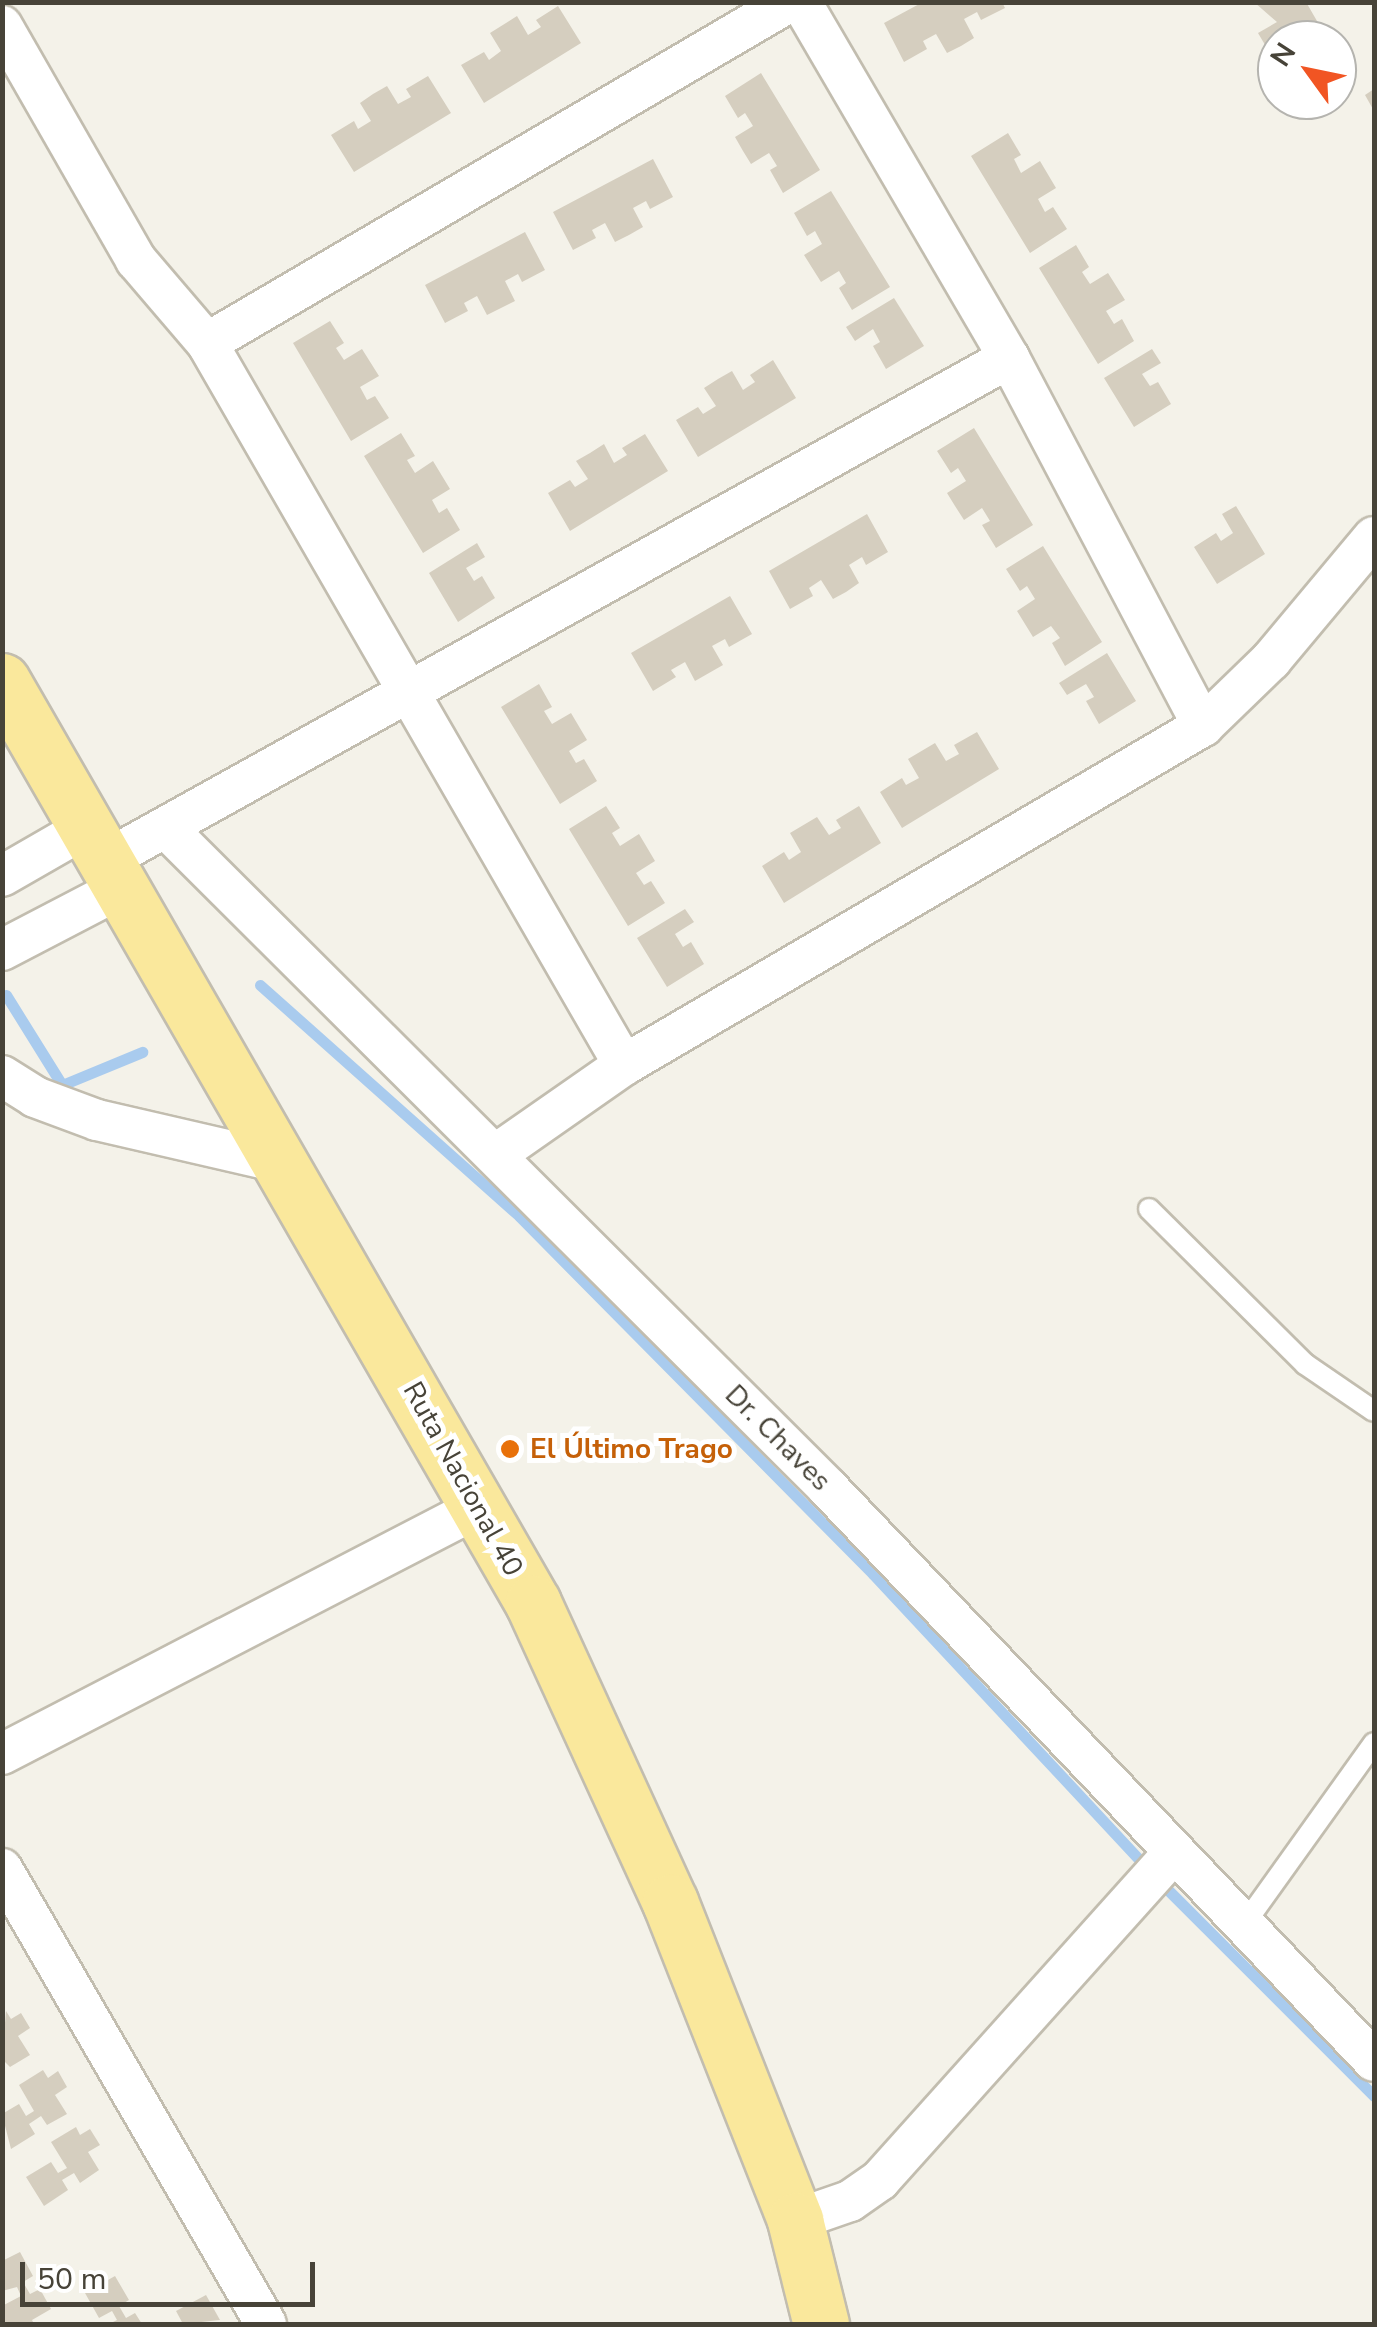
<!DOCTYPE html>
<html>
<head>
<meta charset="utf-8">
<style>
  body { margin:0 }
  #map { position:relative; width:1377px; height:2327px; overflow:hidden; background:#f4f2e9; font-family:"Nunito Sans",sans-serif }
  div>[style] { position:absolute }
  .stream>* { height:11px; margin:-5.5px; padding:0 5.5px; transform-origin:5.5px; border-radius:5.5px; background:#a9cbee }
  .building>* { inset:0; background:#d5cebf }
  .roads { filter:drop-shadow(2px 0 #c2bdaf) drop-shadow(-2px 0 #c2bdaf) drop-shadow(0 2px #c2bdaf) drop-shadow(0 -2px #c2bdaf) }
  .lane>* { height:20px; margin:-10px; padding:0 10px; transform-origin:10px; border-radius:10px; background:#fff }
  .street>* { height:40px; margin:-20px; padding:0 20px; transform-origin:20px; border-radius:20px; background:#fff }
  .primary>* { height:55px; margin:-27.5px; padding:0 27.5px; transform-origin:27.5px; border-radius:27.5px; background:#fae89c }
  .dots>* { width:28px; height:28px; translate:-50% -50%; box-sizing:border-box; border:5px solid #fff; border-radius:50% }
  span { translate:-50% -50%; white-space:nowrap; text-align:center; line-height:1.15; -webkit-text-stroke:10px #fff; paint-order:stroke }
  .street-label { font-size:28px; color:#474338 }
  .food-label { font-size:28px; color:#c56008; font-weight:700 }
  .left { translate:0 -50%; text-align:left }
  .frame { position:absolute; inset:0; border:5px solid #474338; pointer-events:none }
  .north { position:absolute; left:1257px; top:20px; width:100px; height:100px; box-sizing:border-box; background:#fff; border:2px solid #b5b4af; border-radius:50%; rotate:303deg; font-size:28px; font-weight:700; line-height:40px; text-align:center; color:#474338 }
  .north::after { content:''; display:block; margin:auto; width:35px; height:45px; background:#f15523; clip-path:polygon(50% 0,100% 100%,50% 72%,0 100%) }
  .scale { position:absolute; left:20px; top:2262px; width:295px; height:45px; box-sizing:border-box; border:5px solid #474338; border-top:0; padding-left:12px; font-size:30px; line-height:35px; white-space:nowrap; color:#474338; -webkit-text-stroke:8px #fff; paint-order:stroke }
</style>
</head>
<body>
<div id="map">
  <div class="stream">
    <div style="left:260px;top:985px;width:348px;rotate:41.7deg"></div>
    <div style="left:520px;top:1217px;width:502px;rotate:45.32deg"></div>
    <div style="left:873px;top:1574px;width:394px;rotate:47deg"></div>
    <div style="left:6px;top:995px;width:106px;rotate:58.1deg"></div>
    <div style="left:62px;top:1085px;width:87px;rotate:-22.4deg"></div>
    <div style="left:1169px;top:1891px;width:290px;rotate:45deg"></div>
  </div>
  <div class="building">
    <div style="clip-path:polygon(923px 2px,1002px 2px,1005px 8px,981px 20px,977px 12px,964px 19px,974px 38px,961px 46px,947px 53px,936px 34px,923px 41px,927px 49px,904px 62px,884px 23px)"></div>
    <div style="clip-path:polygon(1254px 2px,1306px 2px,1328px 40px,1277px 40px,1274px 60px,1258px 33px,1277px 22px)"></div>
    <div style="clip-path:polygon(558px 6px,581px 43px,484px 103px,461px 65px,484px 52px,489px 60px,501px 51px,490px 33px,517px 16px,528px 35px,541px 27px,536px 20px)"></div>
    <div style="clip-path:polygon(761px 73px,820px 170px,783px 193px,770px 170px,777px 166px,769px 153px,751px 164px,743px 151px,735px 137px,753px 126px,745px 113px,738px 118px,725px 96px)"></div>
    <div style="clip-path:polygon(428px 76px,451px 113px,354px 172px,331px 135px,354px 121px,358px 129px,371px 121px,360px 103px,373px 94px,387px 86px,398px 104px,411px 97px,406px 89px)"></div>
    <div style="clip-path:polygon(1374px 89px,1374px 111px,1365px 95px)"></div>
    <div style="clip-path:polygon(1008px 133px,1021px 155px,1014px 159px,1021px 173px,1040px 161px,1056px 188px,1038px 199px,1045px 212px,1053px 207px,1067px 229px,1030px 253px,971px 156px)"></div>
    <div style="clip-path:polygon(653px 159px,673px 197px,650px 209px,646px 201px,633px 208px,643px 227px,629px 235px,615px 242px,605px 223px,592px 230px,596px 238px,573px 250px,553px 212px)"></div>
    <div style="clip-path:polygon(831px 191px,890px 287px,852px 310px,839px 288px,846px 283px,839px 271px,821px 282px,804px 255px,822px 244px,815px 231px,807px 236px,794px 213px)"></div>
    <div style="clip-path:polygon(525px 232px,545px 270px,522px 282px,518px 274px,505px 281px,515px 301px,487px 315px,477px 296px,464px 303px,468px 311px,445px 323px,425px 285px)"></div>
    <div style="clip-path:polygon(1076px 245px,1089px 267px,1082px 272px,1090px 284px,1108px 273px,1125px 300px,1106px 311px,1114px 324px,1122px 319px,1134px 341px,1098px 364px,1039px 268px)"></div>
    <div style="clip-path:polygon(894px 298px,924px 346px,886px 369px,873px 346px,880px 342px,873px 329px,855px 341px,846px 327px)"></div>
    <div style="clip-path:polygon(330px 321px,344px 343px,336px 348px,344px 360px,362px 349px,379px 376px,360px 387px,367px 400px,375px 396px,389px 418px,351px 441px,293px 343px)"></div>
    <div style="clip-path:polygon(1152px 349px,1161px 363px,1142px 374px,1150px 386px,1158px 382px,1171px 404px,1134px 427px,1104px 378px)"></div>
    <div style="clip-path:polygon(773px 360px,796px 398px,698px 457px,676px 420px,698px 407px,703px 414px,716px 406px,704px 388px,718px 379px,732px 371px,743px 390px,755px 382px,750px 375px)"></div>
    <div style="clip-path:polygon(974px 428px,1033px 525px,996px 548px,982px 525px,990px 521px,982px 508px,964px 520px,955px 506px,947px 493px,966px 481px,958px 468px,951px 473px,937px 451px)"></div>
    <div style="clip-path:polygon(401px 433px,415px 456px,407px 460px,415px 473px,433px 461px,450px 489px,432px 500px,439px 513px,447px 508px,460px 530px,423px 553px,364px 456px)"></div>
    <div style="clip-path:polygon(645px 434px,668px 471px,570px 531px,548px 493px,570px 480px,575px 487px,588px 479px,576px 461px,590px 453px,604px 444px,614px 463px,627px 455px,622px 448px)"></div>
    <div style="clip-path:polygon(1236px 506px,1265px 554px,1217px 584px,1194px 547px,1216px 533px,1221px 541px,1233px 533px,1222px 514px)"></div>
    <div style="clip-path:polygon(867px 514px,888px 552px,866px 565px,862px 557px,849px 565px,859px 583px,846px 592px,833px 599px,821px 580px,809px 588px,813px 596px,790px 609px,769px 571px)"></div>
    <div style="clip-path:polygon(477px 543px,485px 557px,466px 568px,474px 581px,482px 576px,495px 598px,458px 622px,429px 573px)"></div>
    <div style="clip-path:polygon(1043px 546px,1102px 642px,1065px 666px,1052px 643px,1060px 638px,1051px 626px,1033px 637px,1017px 611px,1035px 599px,1027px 586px,1020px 591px,1006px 569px)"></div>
    <div style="clip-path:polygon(730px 596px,752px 634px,729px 647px,725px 639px,712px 646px,723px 665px,695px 681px,685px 662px,671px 670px,676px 677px,653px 691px,631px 653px)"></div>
    <div style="clip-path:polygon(1107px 653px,1136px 701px,1099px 724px,1086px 701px,1094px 697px,1086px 684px,1067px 695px,1059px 683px)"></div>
    <div style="clip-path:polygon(539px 684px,552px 707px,544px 711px,552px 724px,571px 713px,587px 740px,569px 751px,576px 763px,584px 759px,597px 781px,560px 804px,501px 707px)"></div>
    <div style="clip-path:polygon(977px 732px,999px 769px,902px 828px,880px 792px,902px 778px,906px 785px,919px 778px,908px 759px,935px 743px,946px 761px,959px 754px,954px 745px)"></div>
    <div style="clip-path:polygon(606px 806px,620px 828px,612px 833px,620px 846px,639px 834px,655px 861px,636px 873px,644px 885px,651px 881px,665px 903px,628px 926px,569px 829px)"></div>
    <div style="clip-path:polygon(859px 806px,881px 843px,784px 903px,762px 866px,784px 852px,789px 860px,801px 852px,790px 833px,817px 817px,829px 835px,841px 828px,836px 820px)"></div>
    <div style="clip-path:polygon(685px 909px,694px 922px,675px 934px,683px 947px,691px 942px,704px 964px,667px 987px,637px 938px)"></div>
    <div style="clip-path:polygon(6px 2011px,11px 2019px,21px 2013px,30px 2028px,18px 2036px,30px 2055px,10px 2067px,2px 2059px)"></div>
    <div style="clip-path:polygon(43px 2070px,48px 2078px,58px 2071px,67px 2087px,55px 2095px,67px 2114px,47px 2125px,41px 2116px,29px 2124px,35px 2134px,11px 2149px,2px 2114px,19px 2104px,26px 2116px,34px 2111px,19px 2085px)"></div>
    <div style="clip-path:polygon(76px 2127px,80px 2135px,90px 2129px,100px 2145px,88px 2152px,99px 2170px,80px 2183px,74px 2173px,62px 2180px,68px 2190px,44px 2206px,26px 2177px,51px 2162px,58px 2173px,67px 2168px,51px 2142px)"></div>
    <div style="clip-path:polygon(20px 2252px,33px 2276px,23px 2282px,30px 2294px,40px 2289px,51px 2309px,32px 2320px,34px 2324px,2px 2324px,2px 2306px,21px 2296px,17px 2287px,2px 2291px,2px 2261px)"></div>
    <div style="clip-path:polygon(115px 2276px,129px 2300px,119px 2306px,126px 2318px,135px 2313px,142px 2324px,109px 2324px,117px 2320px,112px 2311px,99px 2318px,85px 2293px)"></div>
    <div style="clip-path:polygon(206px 2295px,220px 2320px,183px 2324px,176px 2311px)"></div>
  </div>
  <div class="roads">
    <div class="lane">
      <div style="left:1149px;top:1209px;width:220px;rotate:44.8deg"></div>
      <div style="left:1305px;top:1364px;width:83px;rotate:34.3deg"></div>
      <div style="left:1243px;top:1926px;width:225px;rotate:-54.4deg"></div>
    </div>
    <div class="street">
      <div style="left:801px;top:2px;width:412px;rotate:59.7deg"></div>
      <div style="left:1009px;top:358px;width:416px;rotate:62.2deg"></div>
      <div style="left:2px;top:26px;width:270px;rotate:60.2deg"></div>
      <div style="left:136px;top:260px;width:109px;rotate:49.5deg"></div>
      <div style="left:207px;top:343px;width:834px;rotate:59.99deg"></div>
      <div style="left:207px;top:343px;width:675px;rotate:-30.37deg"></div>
      <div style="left:167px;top:829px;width:933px;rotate:44.91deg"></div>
      <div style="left:828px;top:1488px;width:791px;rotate:46.38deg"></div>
      <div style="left:108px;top:859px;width:1031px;rotate:-29.08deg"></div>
      <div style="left:2px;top:876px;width:100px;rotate:-29.9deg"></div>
      <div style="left:2px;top:950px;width:139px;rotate:-27.5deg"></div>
      <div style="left:2px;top:1076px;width:39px;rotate:32deg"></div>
      <div style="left:35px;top:1097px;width:66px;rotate:20.4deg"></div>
      <div style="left:97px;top:1120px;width:191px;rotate:13deg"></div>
      <div style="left:495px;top:1155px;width:157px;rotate:-34.9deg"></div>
      <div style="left:624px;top:1065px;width:671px;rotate:-30.35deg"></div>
      <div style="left:1203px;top:726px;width:95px;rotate:-44.1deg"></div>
      <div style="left:1271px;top:660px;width:160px;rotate:-50.1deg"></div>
      <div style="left:2px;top:1754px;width:539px;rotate:-27.37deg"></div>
      <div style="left:2px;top:1869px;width:526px;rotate:59.88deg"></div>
      <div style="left:795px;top:2220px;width:58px;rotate:-19.1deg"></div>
      <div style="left:850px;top:2201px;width:37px;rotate:-35deg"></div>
      <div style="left:880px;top:2180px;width:438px;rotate:-48.1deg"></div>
    </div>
    <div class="primary">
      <div style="left:2px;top:681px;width:1064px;rotate:60.06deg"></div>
      <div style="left:533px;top:1603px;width:329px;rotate:65.4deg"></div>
      <div style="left:670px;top:1902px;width:342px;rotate:68.5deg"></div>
      <div style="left:795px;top:2220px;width:107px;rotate:76deg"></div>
    </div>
  </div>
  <div class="dots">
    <div style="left:510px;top:1449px;background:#e8710a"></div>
  </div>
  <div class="street-label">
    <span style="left:778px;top:1438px;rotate:45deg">Dr. Chaves</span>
    <span style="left:463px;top:1479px;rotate:61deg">Ruta Nacional 40</span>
  </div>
  <div class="food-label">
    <span class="left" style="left:530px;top:1449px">El Último Trago</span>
  </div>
  <div class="frame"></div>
  <div class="north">N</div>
  <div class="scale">50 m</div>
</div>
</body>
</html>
